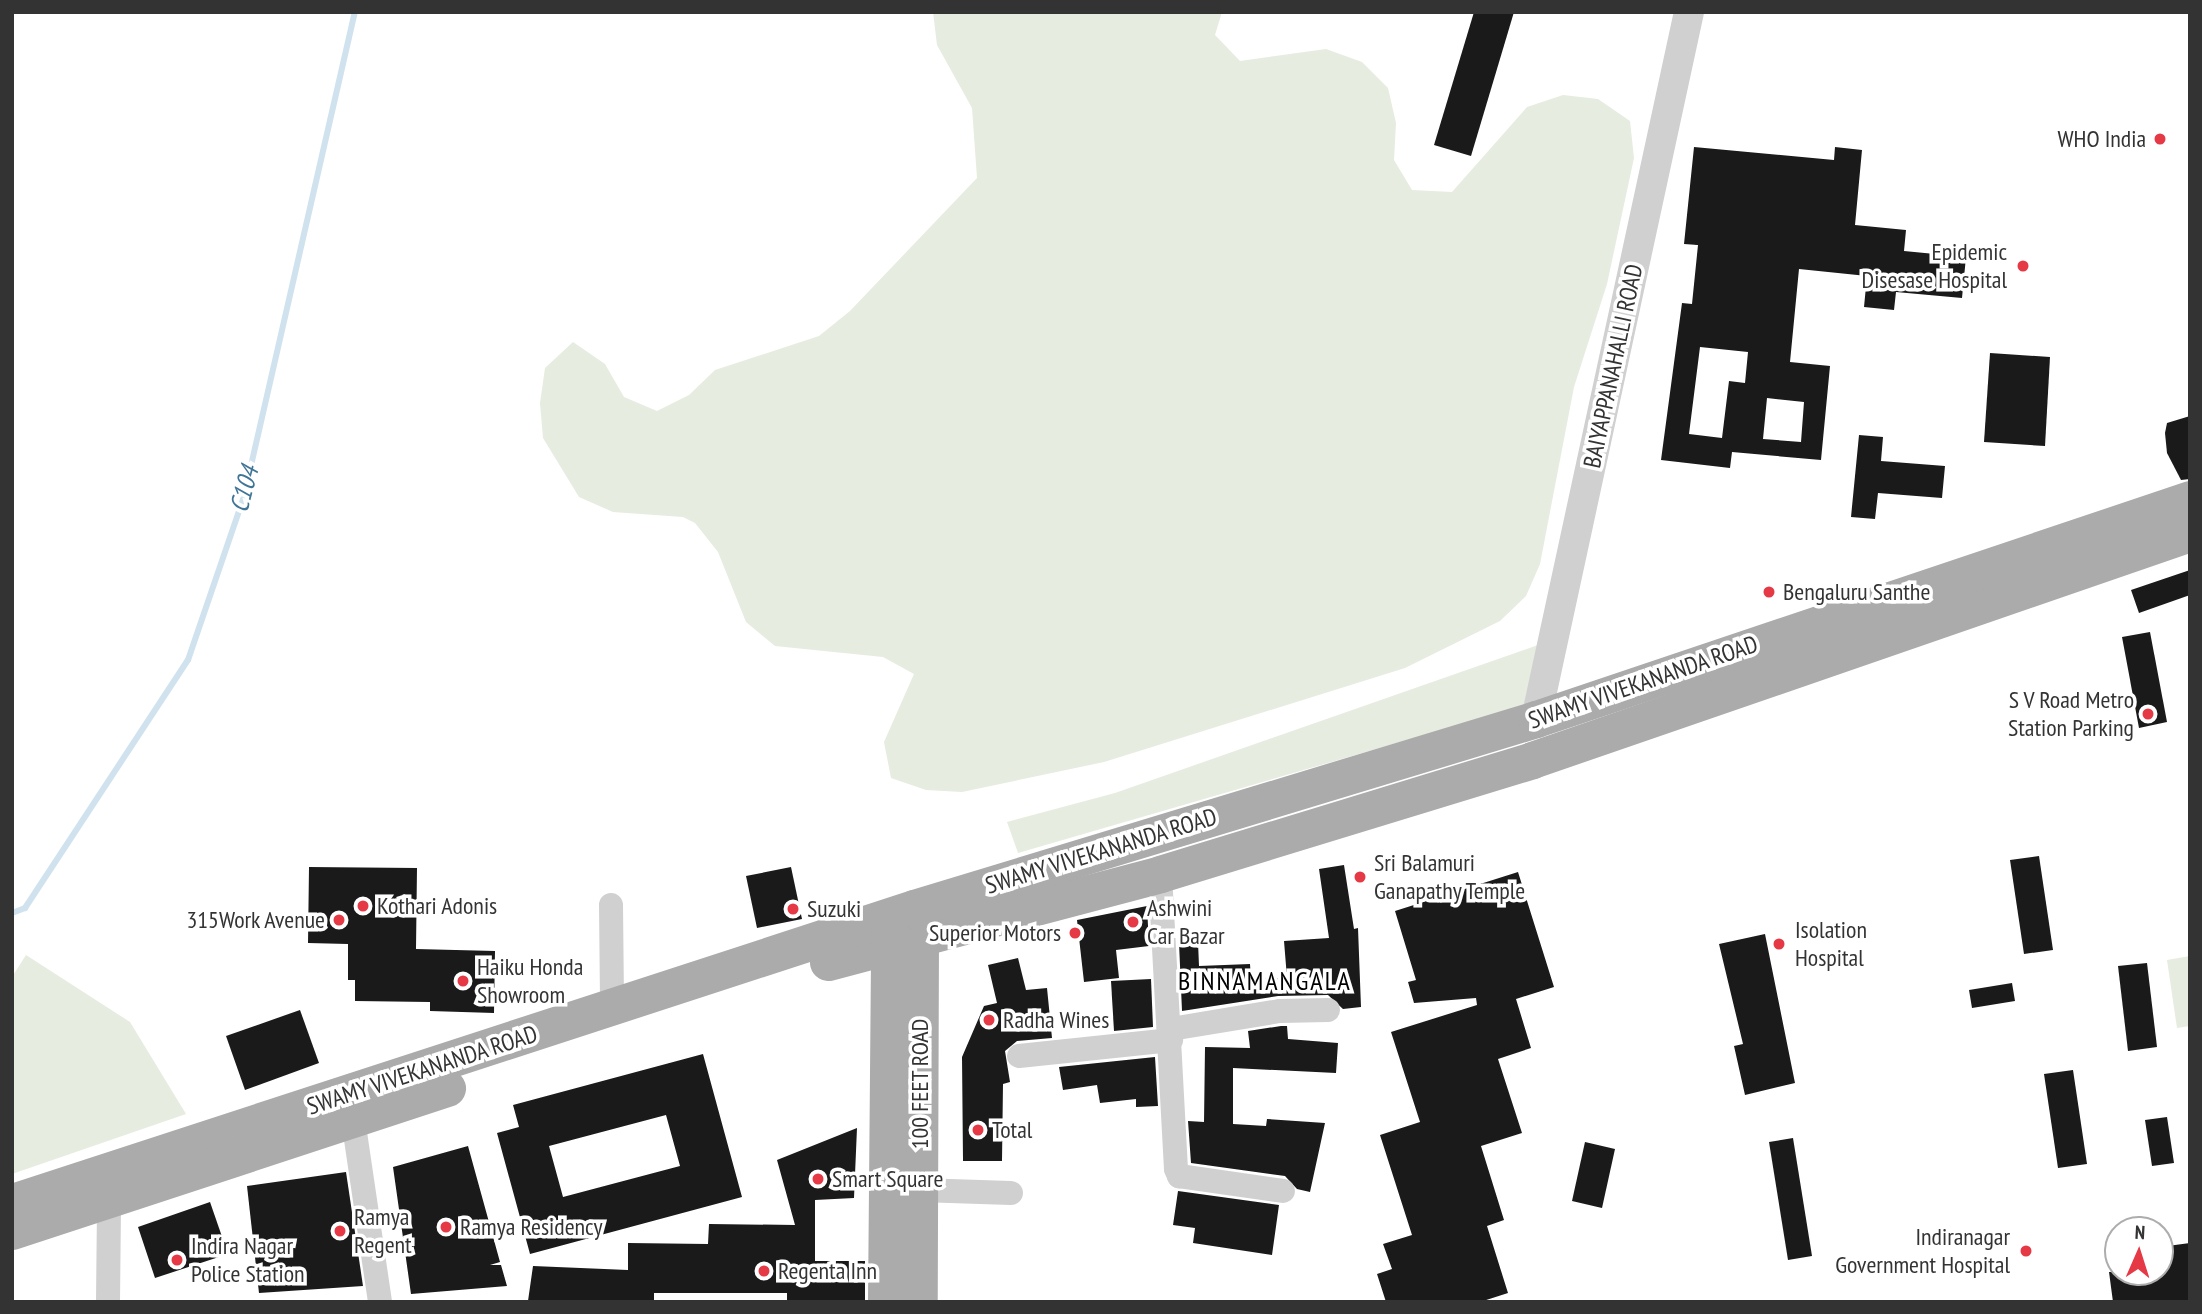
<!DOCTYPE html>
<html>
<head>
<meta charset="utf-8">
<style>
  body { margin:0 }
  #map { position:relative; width:2202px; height:1314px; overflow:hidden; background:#fff; font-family:"PT Sans Narrow",sans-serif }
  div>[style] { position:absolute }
  .green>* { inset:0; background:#e6ecdf }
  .stream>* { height:6px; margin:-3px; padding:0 3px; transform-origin:3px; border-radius:3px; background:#cfe2ee }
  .building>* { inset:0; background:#1a1a1a }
  .minor>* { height:24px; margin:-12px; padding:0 12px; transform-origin:12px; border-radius:12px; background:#d0d0d0 }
  .tertiary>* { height:30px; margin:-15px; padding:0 15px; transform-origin:15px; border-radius:15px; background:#d0d0d0 }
  .primary>* { height:37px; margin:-18.5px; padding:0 18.5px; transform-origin:18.5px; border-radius:18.5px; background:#ababab }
  .dots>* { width:19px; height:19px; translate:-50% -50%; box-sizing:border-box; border:4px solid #fff; border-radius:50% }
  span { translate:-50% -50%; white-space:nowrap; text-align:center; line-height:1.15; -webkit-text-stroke:7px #fff; paint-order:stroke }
  .poi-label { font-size:24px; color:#333 }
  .right { translate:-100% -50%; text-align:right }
  .left { translate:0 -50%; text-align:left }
  .street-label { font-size:24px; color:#333 }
  .water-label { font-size:26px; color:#3f7597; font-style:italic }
  .neighbourhood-label { font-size:26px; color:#000; letter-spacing:2px }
  .frame { position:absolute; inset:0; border:14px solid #333; pointer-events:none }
  .north { position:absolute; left:2104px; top:1216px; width:70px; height:70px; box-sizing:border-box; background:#fff; border:2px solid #adadad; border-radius:50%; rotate:3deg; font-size:19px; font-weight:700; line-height:28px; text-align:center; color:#333 }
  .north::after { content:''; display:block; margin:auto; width:24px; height:32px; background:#e63946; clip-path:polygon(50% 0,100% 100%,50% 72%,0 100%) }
</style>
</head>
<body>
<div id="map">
  <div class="green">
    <div style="clip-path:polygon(933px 12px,1222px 12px,1215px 35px,1240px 61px,1326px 49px,1362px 62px,1388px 88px,1396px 123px,1394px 160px,1412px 190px,1452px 192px,1527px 107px,1563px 95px,1598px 99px,1630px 121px,1634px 158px,1607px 284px,1574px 387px,1540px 564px,1526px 596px,1500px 621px,1405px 668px,1104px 762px,962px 792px,926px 790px,891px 778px,884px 742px,914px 674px,883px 657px,775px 646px,746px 622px,718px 552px,695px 523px,683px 517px,613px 512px,579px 497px,543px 438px,540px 403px,545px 368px,573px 342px,605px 364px,624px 397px,657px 411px,689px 395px,715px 370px,819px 336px,850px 311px,977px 178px,972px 108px,937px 45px)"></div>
    <div style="clip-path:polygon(1538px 645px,1524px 706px,1018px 853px,1007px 822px,1115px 793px)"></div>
    <div style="clip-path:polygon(26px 955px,130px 1022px,186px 1114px,12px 1174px,12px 977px)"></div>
    <div style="clip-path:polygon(2190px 956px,2190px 1026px,2177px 1028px,2167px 960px)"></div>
  </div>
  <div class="stream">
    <div style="left:12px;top:913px;width:14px;rotate:-21deg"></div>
    <div style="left:25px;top:908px;width:297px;rotate:-56.7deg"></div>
    <div style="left:188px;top:660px;width:173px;rotate:-71.1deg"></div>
    <div style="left:244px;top:496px;width:497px;rotate:-77.1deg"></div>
  </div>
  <div class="building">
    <div style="clip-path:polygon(1474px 12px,1514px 12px,1471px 156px,1434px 145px)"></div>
    <div style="clip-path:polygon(evenodd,1694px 147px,1834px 160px,1835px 147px,1862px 150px,1855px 225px,1906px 230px,1904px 251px,1966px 257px,1962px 298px,1896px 292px,1894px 310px,1864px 307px,1867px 276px,1799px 269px,1790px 362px,1830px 366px,1821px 460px,1732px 452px,1730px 468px,1661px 460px,1682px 303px,1692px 304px,1698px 245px,1684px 244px,1694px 147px,1700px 347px,1748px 352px,1745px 383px,1729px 381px,1722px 438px,1689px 434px,1700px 347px,1694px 147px,1767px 398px,1804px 402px,1801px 442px,1763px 439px,1767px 398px)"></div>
    <div style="clip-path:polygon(1990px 353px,2050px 357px,2045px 446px,1984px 442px)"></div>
    <div style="clip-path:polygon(2190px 416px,2190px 479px,2181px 480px,2167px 453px,2165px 433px,2167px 423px)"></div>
    <div style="clip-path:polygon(1859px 435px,1883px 437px,1881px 461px,1945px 466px,1942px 498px,1878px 493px,1875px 519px,1851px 517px)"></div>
    <div style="clip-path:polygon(2190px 570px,2190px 595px,2139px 613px,2131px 590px)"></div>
    <div style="clip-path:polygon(2150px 632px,2167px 722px,2139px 728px,2122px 637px)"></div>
    <div style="clip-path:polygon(2039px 856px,2053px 950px,2024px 954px,2010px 860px)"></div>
    <div style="clip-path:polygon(1344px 865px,1354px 929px,1358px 928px,1361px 1007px,1343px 1009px,1328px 995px,1278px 996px,1182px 1011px,1179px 943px,1198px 942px,1199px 966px,1250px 964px,1251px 979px,1287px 978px,1284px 941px,1329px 938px,1319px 869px)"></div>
    <div style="clip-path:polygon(309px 867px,417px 868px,416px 949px,495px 951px,494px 1013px,430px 1011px,430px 1002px,355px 1001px,355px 980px,348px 980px,348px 944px,308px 943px)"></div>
    <div style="clip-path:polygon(791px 867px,802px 919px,757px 928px,746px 876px)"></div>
    <div style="clip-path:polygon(1518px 872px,1554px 987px,1516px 999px,1531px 1048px,1498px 1059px,1522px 1133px,1481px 1146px,1504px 1220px,1487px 1226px,1508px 1293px,1480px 1302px,1386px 1302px,1377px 1274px,1392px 1269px,1383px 1244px,1412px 1235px,1380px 1135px,1420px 1122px,1391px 1032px,1477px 1005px,1476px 998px,1414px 1003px,1408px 982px,1416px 980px,1395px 911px)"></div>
    <div style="clip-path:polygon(1147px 906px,1149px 946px,1116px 950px,1119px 978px,1084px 982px,1077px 920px)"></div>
    <div style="clip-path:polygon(1765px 934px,1795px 1083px,1745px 1095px,1734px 1046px,1743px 1044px,1719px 944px)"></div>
    <div style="clip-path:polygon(1018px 958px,1026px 990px,1047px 988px,1052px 1038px,1017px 1041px,1005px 1051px,1010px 1082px,1003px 1084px,1002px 1161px,963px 1161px,962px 1057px,984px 1006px,997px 1003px,988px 965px)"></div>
    <div style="clip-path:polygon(2147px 963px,2157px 1047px,2128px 1051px,2118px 966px)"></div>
    <div style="clip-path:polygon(1151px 979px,1153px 1027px,1114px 1031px,1111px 981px)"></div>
    <div style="clip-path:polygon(2012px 983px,2015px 1001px,1972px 1008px,1969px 990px)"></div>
    <div style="clip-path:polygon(300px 1010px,319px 1063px,245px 1090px,226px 1036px)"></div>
    <div style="clip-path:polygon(1281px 1026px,1287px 1026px,1288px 1039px,1338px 1043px,1336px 1073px,1233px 1068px,1233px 1124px,1266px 1126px,1267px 1119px,1325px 1123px,1310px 1192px,1297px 1189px,1285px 1176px,1191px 1163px,1188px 1121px,1204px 1122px,1205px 1047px,1250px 1048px,1248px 1031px)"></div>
    <div style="clip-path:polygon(evenodd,703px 1054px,742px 1197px,530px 1254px,497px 1133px,519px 1127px,513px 1105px,703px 1054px,666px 1115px,680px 1166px,563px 1197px,549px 1146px,666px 1115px)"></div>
    <div style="clip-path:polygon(1155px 1057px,1158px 1106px,1136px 1107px,1136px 1099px,1100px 1103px,1097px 1085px,1063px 1090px,1059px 1067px)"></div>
    <div style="clip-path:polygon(2073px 1070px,2087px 1164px,2058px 1168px,2044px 1074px)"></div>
    <div style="clip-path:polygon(2167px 1117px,2174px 1163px,2152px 1166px,2145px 1120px)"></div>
    <div style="clip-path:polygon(857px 1128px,854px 1198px,815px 1200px,815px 1261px,865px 1261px,865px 1302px,787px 1302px,787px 1293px,654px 1293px,654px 1301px,528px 1301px,533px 1266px,628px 1270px,628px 1243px,708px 1244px,709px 1224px,795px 1225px,777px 1160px)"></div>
    <div style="clip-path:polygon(1793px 1138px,1812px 1256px,1788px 1260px,1769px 1142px)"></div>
    <div style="clip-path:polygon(1585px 1142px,1615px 1149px,1602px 1208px,1572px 1201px)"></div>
    <div style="clip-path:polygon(468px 1146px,500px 1262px,490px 1265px,501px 1265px,507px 1286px,411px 1294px,393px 1167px)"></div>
    <div style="clip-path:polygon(346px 1172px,363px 1286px,259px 1293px,247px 1186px)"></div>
    <div style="clip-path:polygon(1178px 1191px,1279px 1205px,1272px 1255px,1193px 1243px,1195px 1228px,1173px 1225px)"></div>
    <div style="clip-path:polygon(210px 1202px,228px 1254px,155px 1278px,138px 1227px)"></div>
    <div style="clip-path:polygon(2190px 1243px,2190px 1302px,2113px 1302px,2109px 1272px,2160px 1272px,2160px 1247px)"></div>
  </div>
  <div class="minor">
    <div style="left:1160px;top:874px;width:295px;rotate:86.9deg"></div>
    <div style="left:1176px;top:1169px;width:8px;rotate:67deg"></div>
    <div style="left:1179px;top:1176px;width:105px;rotate:8.2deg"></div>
    <div style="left:611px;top:905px;width:103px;rotate:89.4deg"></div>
    <div style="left:1171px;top:1029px;width:110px;rotate:-9.4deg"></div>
    <div style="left:1280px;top:1011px;width:48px;rotate:-1.2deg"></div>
    <div style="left:1019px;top:1056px;width:153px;rotate:-6deg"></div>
    <div style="left:353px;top:1119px;width:185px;rotate:81.6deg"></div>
    <div style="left:919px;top:1190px;width:92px;rotate:1.9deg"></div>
    <div style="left:108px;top:1302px;width:102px;rotate:-89.4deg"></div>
  </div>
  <div class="tertiary">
    <div style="left:1536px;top:719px;width:723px;rotate:-77.79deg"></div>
  </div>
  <div class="primary">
    <div style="left:915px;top:915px;width:25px;rotate:78deg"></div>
    <div style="left:920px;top:939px;width:363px;rotate:90.2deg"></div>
    <div style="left:828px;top:962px;width:343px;rotate:-14.8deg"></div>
    <div style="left:1160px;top:874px;width:389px;rotate:-17deg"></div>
    <div style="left:1532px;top:760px;width:696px;rotate:-19.03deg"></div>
    <div style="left:12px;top:1202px;width:949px;rotate:-18.05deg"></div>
    <div style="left:914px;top:908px;width:650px;rotate:-16.9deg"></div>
    <div style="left:1536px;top:719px;width:690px;rotate:-18.59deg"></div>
    <div style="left:12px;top:1231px;width:458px;rotate:-18.2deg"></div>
    <div style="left:886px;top:1302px;width:381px;rotate:-89.5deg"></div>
  </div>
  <div class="dots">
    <div style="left:2160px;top:139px;background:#e63946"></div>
    <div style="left:2023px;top:266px;background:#e63946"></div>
    <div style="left:1769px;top:592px;background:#e63946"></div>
    <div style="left:2148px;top:714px;background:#e63946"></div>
    <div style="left:1360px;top:877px;background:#e63946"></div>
    <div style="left:363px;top:906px;background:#e63946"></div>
    <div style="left:793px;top:909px;background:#e63946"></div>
    <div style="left:339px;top:920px;background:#e63946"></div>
    <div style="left:1133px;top:922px;background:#e63946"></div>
    <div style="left:1075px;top:933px;background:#e63946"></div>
    <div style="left:1779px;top:944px;background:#e63946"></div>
    <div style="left:463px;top:981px;background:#e63946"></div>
    <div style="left:989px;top:1020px;background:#e63946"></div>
    <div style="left:978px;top:1130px;background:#e63946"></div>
    <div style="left:818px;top:1179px;background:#e63946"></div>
    <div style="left:446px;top:1227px;background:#e63946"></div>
    <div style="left:340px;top:1231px;background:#e63946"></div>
    <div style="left:2026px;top:1251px;background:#e63946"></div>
    <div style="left:177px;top:1260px;background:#e63946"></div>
    <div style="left:764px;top:1271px;background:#e63946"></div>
  </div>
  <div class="poi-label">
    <span class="right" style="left:2146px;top:139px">WHO India</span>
    <span class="right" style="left:2007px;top:266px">Epidemic<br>Disesase Hospital</span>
    <span class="left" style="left:1783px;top:592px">Bengaluru Santhe</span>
    <span class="right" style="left:2134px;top:714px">S V Road Metro<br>Station Parking</span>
    <span class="left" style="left:1374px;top:877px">Sri Balamuri<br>Ganapathy Temple</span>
    <span class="left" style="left:377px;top:906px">Kothari Adonis</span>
    <span class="left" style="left:1147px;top:922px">Ashwini<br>Car Bazar</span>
    <span class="left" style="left:807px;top:909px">Suzuki</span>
    <span class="right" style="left:325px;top:920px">315Work Avenue</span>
    <span class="left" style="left:1795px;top:944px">Isolation<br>Hospital</span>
    <span class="right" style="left:1061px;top:933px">Superior Motors</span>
    <span class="left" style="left:477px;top:981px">Haiku Honda<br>Showroom</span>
    <span class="left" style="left:1003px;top:1020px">Radha Wines</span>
    <span class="left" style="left:992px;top:1130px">Total</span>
    <span class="left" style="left:832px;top:1179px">Smart Square</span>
    <span class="left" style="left:354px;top:1231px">Ramya<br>Regent</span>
    <span class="left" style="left:460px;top:1227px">Ramya Residency</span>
    <span class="right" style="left:2010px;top:1251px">Indiranagar<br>Government Hospital</span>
    <span class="left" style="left:191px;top:1260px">Indira Nagar<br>Police Station</span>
    <span class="left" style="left:778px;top:1271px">Regenta Inn</span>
  </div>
  <div class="street-label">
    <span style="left:1613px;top:366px;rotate:-78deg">BAIYAPPANAHALLI ROAD</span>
    <span style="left:1643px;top:682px;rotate:-19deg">SWAMY VIVEKANANDA ROAD</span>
    <span style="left:1101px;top:851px;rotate:-17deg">SWAMY VIVEKANANDA ROAD</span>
    <span style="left:422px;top:1070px;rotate:-18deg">SWAMY VIVEKANANDA ROAD</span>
    <span style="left:920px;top:1084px;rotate:-90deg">100 FEET ROAD</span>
  </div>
  <div class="water-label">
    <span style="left:244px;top:489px;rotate:-75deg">C104</span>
  </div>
  <div class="neighbourhood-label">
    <span style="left:1265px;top:981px">BINNAMANGALA</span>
  </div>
  <div class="frame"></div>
  <div class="north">N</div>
</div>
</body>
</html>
